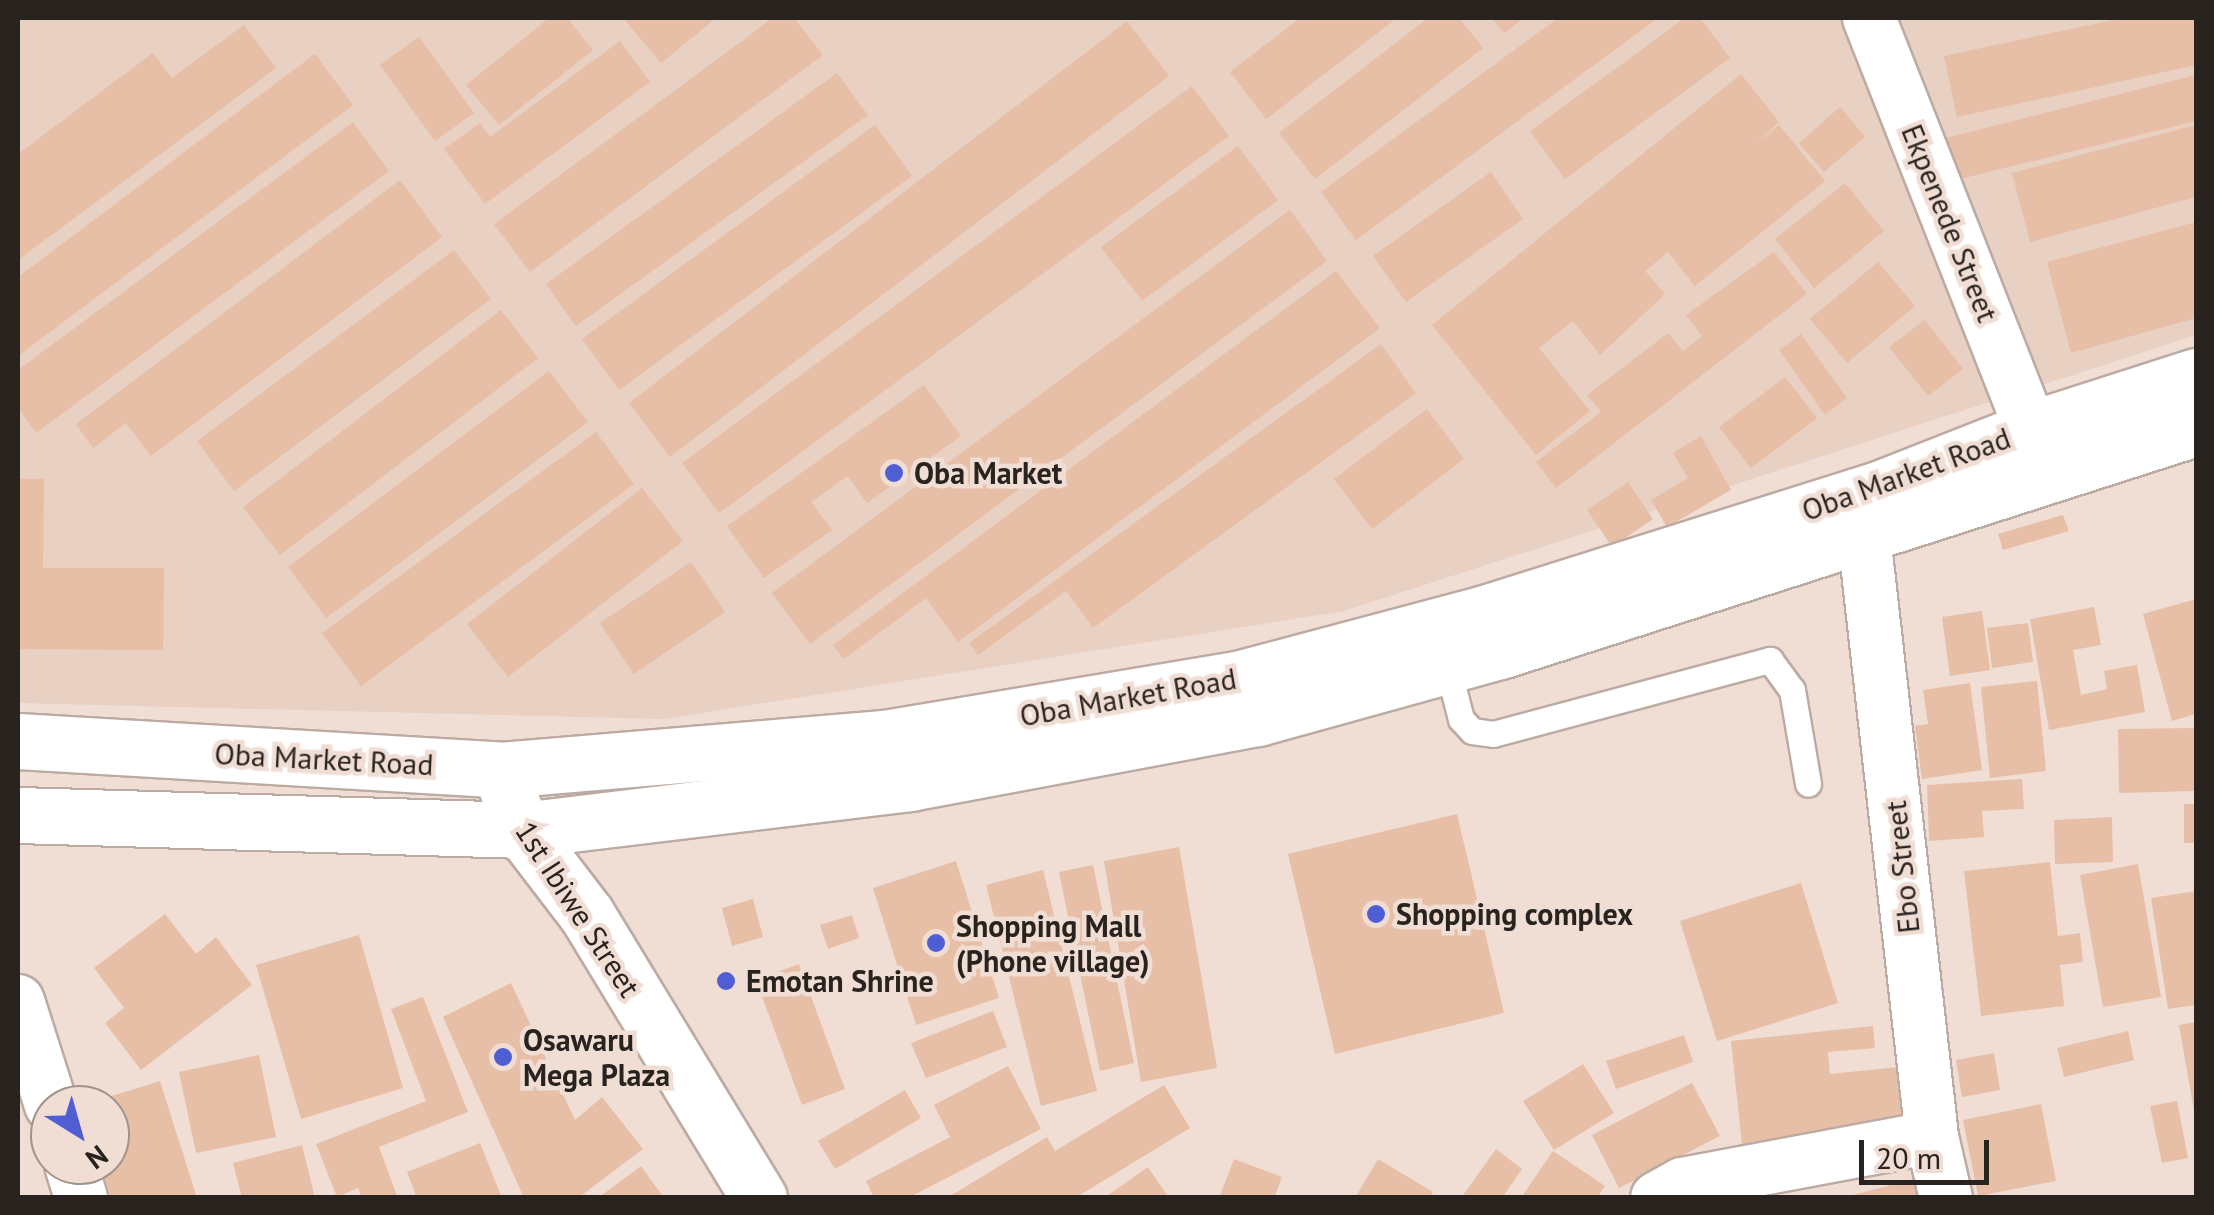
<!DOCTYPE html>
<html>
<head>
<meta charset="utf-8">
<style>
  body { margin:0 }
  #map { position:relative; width:2214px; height:1215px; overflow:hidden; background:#f0ded5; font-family:"PT Sans",sans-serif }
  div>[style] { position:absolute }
  .built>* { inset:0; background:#e8d0c2 }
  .building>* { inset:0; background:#e7bea6 }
  .roads { filter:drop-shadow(2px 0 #bcaba2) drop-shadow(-2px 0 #bcaba2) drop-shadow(0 2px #bcaba2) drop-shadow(0 -2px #bcaba2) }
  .lane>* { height:25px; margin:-12.5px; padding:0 12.5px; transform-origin:12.5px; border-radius:12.5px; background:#fff }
  .street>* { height:52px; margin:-26px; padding:0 26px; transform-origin:26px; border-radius:26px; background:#fff }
  .secondary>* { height:55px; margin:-27.5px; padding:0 27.5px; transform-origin:27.5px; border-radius:27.5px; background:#fff }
  .primary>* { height:55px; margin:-27.5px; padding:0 27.5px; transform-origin:27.5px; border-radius:27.5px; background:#fff }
  .dots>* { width:28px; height:28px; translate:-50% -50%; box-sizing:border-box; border:5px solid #f0ded5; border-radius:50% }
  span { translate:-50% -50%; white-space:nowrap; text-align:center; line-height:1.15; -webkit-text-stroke:9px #f0ded5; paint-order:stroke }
  .street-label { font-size:30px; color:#29231f }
  .poi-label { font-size:30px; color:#29231f; font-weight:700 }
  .left { translate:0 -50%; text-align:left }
  .frame { position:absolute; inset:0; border:20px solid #29231f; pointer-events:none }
  .north { position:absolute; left:30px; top:1085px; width:100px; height:100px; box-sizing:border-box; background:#f0ded5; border:2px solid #a0938c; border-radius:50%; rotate:143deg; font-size:28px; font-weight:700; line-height:40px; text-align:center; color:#29231f }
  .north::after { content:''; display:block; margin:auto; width:35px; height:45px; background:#505ed4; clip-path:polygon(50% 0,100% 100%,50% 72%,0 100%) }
  .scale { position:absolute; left:1859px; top:1140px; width:130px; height:45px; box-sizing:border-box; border:5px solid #29231f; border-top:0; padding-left:12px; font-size:30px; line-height:35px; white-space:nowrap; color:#29231f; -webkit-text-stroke:8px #f0ded5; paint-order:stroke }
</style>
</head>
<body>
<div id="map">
  <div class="built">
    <div style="clip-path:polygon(18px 18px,2196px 18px,2196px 335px,1344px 611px,664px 719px,18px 703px)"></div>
  </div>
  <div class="building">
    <div style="clip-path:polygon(549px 18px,567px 18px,593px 50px,499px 125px,466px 85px)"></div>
    <div style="clip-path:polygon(623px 18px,716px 18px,661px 63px)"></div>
    <div style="clip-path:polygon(773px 18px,794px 18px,823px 55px,530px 272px,494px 224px)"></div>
    <div style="clip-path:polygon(1300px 18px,1397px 18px,1266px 119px,1230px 72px)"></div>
    <div style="clip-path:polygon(1428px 18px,1459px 18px,1483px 48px,1315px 179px,1279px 133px)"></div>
    <div style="clip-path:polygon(1492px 18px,1524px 18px,1504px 33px)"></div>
    <div style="clip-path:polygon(1558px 18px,1658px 18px,1356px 240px,1321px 192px)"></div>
    <div style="clip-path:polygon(1685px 18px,1700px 18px,1730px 58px,1565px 179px,1530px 131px)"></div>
    <div style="clip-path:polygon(2122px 18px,2196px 18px,2196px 65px,1957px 117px,1944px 56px)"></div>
    <div style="clip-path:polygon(1127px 21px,1169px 76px,670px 457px,629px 403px)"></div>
    <div style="clip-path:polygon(244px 25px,276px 68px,18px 260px,18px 154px,153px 53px,172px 78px)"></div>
    <div style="clip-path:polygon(419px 37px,474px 113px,435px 141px,380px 65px)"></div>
    <div style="clip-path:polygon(620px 41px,650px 82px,485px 204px,444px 149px,480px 123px,490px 137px)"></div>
    <div style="clip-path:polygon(315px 54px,353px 105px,18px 356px,18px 277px)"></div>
    <div style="clip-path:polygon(837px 73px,868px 115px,576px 326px,546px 284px)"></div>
    <div style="clip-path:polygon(1741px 74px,1779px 122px,1754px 146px,1779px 125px,1825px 181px,1695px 286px,1668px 252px,1645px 271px,1665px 294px,1600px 355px,1573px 321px,1539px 348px,1590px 411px,1536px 455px,1432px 325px)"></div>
    <div style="clip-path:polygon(2196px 75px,2196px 121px,1956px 180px,1946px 138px)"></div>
    <div style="clip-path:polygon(1192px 86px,1229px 136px,719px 513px,682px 463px)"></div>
    <div style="clip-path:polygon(1840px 107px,1865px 137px,1824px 172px,1799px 143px)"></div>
    <div style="clip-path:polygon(353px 122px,389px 171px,36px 433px,18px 407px,18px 370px)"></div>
    <div style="clip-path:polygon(875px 125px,912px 176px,619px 390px,582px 339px)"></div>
    <div style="clip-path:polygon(2196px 125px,2196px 197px,2030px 242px,2012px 173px)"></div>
    <div style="clip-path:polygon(1238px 146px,1278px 200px,1142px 301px,1101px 247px)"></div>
    <div style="clip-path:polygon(1491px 172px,1523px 219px,1406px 302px,1373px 256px)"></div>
    <div style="clip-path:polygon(400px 180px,442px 237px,151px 456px,126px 423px,93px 448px,76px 424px)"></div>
    <div style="clip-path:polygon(1845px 183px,1884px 231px,1814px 288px,1775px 239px)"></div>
    <div style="clip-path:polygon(1290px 210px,1327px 261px,810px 644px,772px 593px)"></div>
    <div style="clip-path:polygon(2196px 222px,2196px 318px,2071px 353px,2047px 262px)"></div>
    <div style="clip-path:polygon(454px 250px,491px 299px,234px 491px,197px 441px)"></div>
    <div style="clip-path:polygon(1774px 252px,1807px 294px,1556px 488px,1536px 462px,1601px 412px,1587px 395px,1668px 333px,1683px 351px,1702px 336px,1686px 315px)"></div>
    <div style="clip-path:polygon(1878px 262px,1915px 306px,1847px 363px,1810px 319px)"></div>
    <div style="clip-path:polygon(1336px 271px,1380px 328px,958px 642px,926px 598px,844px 659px,833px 645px)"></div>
    <div style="clip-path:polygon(501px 310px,538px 358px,280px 555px,243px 507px)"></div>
    <div style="clip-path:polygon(1925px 320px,1963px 369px,1928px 396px,1889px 347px)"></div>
    <div style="clip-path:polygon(1801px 334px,1847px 398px,1825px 415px,1779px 350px)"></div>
    <div style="clip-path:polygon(1381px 344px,1416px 393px,1093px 628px,1066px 591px,978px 655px,969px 643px)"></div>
    <div style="clip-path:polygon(549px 371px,588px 422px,326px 618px,288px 567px)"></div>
    <div style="clip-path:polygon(1785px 377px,1817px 418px,1751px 468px,1719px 427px)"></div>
    <div style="clip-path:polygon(924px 385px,961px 436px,867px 503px,848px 476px,811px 502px,832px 530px,764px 578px,727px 526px)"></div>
    <div style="clip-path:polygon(1427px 409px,1464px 459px,1372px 529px,1334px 479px)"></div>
    <div style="clip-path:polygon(596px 432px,634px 484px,361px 686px,322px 633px)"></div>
    <div style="clip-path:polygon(1701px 436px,1731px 490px,1667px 527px,1651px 500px,1688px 478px,1673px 453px)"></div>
    <div style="clip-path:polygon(18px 479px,44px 479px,43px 568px,164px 568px,163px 650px,18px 649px)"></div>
    <div style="clip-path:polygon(1628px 482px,1653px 519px,1612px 547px,1587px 510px)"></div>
    <div style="clip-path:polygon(642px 488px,683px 541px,508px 677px,467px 624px)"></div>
    <div style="clip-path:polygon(2063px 515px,2069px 531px,2003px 550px,1998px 534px)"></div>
    <div style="clip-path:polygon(691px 562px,725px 612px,634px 674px,600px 623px)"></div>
    <div style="clip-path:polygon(2196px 599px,2196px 714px,2172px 721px,2143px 614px)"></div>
    <div style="clip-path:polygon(2094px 607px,2101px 645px,2073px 650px,2081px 695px,2107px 689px,2104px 671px,2137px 665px,2145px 712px,2049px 730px,2030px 619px)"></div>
    <div style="clip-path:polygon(1982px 611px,1990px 670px,1950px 676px,1942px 617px)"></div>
    <div style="clip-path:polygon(2028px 623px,2033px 662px,1992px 668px,1987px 628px)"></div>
    <div style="clip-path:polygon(2037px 681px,2046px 771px,1990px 778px,1981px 687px)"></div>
    <div style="clip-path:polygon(1970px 683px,1982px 770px,1922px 779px,1915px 726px,1928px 724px,1923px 690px)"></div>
    <div style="clip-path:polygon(2196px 728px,2196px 791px,2119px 793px,2118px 729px)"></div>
    <div style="clip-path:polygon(2022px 779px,2024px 809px,1982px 811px,1984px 837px,1929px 841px,1927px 785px)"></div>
    <div style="clip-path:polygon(2184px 804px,2196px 804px,2196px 843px,2184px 843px)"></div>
    <div style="clip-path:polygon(1457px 814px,1504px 1013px,1335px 1054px,1288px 854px)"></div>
    <div style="clip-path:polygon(2112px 817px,2113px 862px,2055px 864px,2054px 820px)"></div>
    <div style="clip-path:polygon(1179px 847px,1217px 1068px,1141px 1082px,1104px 861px)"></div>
    <div style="clip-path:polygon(956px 861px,999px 998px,916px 1025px,873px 888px)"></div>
    <div style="clip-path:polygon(2050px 862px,2058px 936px,2080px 933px,2083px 962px,2060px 965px,2064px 1006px,1981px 1016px,1964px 871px)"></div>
    <div style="clip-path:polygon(2138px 864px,2161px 997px,2103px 1007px,2080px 875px)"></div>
    <div style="clip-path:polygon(1093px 865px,1134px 1063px,1100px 1071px,1059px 872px)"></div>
    <div style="clip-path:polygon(1043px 870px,1097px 1091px,1041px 1106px,986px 885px)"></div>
    <div style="clip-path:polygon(1801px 883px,1838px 1003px,1717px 1041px,1680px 921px)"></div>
    <div style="clip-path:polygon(2196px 891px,2196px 1005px,2168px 1009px,2151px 898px)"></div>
    <div style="clip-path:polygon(753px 899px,763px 937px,732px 946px,722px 908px)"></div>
    <div style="clip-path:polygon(165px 914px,196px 954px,216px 937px,252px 985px,141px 1070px,105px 1023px,124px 1008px,94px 968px)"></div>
    <div style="clip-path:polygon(852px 915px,859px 938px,828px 949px,820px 925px)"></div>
    <div style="clip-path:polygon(359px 935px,403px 1088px,301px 1119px,256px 965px)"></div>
    <div style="clip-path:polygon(799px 964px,845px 1089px,802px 1105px,756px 980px)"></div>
    <div style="clip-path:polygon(511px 983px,575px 1120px,602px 1097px,643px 1149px,578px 1198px,524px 1198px,443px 1017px)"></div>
    <div style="clip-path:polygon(423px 997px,468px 1112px,379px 1147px,398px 1198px,362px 1198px,358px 1188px,337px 1197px,316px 1144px,426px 1101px,391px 1009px)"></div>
    <div style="clip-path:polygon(993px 1011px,1007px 1047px,926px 1078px,911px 1043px)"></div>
    <div style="clip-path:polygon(2196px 1022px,2196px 1116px,2195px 1117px,2179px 1025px)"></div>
    <div style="clip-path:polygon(1873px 1026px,1875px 1048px,1828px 1052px,1830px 1074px,1898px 1067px,1904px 1127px,1742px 1145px,1731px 1041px)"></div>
    <div style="clip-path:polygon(2128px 1031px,2134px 1060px,2064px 1077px,2057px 1048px)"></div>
    <div style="clip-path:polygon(1684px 1035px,1693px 1062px,1616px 1089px,1606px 1061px)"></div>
    <div style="clip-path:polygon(1994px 1053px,2000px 1090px,1962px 1097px,1956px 1060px)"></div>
    <div style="clip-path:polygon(259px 1055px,276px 1137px,196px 1153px,179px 1072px)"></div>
    <div style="clip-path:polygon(1583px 1064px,1614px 1113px,1554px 1150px,1523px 1101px)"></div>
    <div style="clip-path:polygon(1008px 1066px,1041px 1129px,908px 1198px,874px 1198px,866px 1181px,950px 1137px,934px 1105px)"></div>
    <div style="clip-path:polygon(160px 1081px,197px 1198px,111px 1198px,101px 1165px,110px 1165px,110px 1105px,86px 1104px)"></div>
    <div style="clip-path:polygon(1692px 1083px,1720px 1136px,1619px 1188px,1592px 1135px)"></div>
    <div style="clip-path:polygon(1164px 1085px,1190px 1128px,1075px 1198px,947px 1198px,1047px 1137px,1055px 1151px)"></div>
    <div style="clip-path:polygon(905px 1090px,921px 1118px,835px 1169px,818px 1141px)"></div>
    <div style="clip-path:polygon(2177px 1101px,2188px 1158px,2162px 1163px,2150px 1106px)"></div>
    <div style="clip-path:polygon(2041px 1104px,2056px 1181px,1978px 1196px,1963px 1120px)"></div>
    <div style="clip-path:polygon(480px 1143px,502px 1198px,417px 1198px,407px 1172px)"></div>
    <div style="clip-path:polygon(302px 1145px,315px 1198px,242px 1198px,233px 1163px)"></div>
    <div style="clip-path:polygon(1496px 1149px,1522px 1169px,1502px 1198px,1461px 1198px)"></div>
    <div style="clip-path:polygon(1553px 1151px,1605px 1186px,1597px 1198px,1521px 1198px)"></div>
    <div style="clip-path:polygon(1234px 1159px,1282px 1177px,1274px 1198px,1219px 1198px)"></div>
    <div style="clip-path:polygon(1378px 1159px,1433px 1192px,1430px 1198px,1355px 1198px)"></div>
    <div style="clip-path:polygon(641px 1166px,664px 1198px,598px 1198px)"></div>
    <div style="clip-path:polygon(1148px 1167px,1169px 1198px,1104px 1198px)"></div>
    <div style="clip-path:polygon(1914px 1179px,1919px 1198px,1849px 1198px,1849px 1196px)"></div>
  </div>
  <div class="roads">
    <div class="lane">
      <div style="left:1447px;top:665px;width:56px;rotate:75.5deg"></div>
      <div style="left:1461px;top:719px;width:16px;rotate:47deg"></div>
      <div style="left:1472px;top:731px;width:21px;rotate:8deg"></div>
      <div style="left:1493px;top:734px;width:287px;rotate:-15deg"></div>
      <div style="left:1770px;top:660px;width:37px;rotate:54deg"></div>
      <div style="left:1792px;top:690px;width:95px;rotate:80.3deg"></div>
    </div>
    <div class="street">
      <div style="left:1869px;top:18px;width:442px;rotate:68.5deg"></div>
      <div style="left:1864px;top:536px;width:605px;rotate:83.54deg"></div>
      <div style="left:1932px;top:1137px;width:63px;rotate:77.1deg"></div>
      <div style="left:18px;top:1001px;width:109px;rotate:72.4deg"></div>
      <div style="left:71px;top:1165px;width:34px;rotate:73deg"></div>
      <div style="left:1657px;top:1198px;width:29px;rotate:-29deg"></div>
      <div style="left:1682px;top:1184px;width:254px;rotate:-10.6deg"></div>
    </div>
    <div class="secondary">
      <div style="left:500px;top:770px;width:64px;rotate:69.9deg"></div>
      <div style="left:522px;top:830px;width:107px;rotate:52.6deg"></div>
      <div style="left:587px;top:915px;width:331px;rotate:58.7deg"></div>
    </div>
    <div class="primary">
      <div style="left:18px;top:741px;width:483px;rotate:3.4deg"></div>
      <div style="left:500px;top:770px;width:385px;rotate:-4.8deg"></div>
      <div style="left:884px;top:738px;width:362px;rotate:-9.5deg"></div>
      <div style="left:1241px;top:678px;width:253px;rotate:-14.9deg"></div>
      <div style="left:1485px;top:613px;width:410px;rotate:-17.5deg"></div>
      <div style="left:1876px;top:490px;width:167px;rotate:-21.5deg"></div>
      <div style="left:2031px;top:429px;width:173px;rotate:-17.8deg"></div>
      <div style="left:18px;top:815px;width:504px;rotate:1.7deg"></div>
      <div style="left:522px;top:830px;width:391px;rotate:-6.9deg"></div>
      <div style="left:910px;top:783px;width:354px;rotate:-10.6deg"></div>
      <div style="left:1258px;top:718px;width:251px;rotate:-15.5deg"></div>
      <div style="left:1500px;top:651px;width:731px;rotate:-17.77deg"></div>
    </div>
  </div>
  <div class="dots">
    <div style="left:894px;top:473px;background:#505ed4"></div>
    <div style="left:1376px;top:914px;background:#505ed4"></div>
    <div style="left:936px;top:943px;background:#505ed4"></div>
    <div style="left:726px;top:981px;background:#505ed4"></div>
    <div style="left:503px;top:1057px;background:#505ed4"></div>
  </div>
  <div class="street-label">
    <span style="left:1950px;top:223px;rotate:68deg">Ekpenede Street</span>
    <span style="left:1906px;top:474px;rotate:-20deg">Oba Market Road</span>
    <span style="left:1128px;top:697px;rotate:-10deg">Oba Market Road</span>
    <span style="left:324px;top:759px;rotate:3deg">Oba Market Road</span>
    <span style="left:1902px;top:867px;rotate:-96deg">Ebo Street</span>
    <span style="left:578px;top:909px;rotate:57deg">1st Ibiwe Street</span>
  </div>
  <div class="poi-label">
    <span class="left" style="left:914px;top:473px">Oba Market</span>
    <span class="left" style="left:1396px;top:914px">Shopping complex</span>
    <span class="left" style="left:956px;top:943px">Shopping Mall<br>(Phone village)</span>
    <span class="left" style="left:746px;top:981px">Emotan Shrine</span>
    <span class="left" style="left:523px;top:1057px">Osawaru<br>Mega Plaza</span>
  </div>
  <div class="frame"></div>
  <div class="north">N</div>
  <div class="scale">20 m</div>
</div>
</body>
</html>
